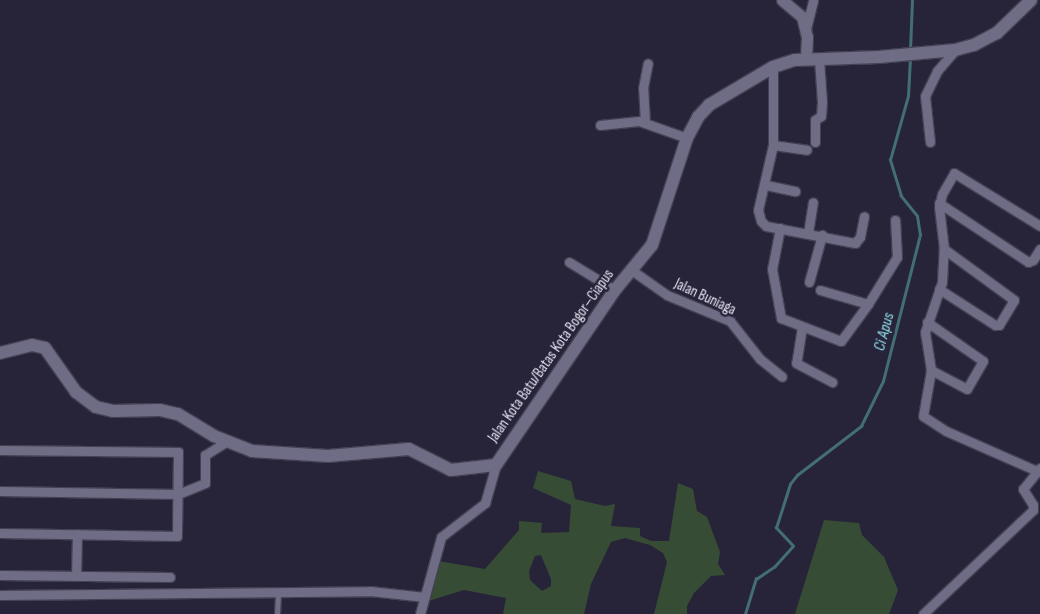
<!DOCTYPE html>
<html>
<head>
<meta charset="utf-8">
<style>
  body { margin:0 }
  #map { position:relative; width:1040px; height:614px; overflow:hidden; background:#27243a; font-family:"Sofia Sans Condensed",sans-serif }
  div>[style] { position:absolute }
  .green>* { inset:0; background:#374c34 }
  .stream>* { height:2.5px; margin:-1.25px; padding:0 1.25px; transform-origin:1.25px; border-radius:1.25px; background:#436e73 }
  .roads { filter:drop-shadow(1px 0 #444153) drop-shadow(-1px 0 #444153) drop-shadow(0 1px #444153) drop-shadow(0 -1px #444153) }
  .service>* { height:4.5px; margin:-2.25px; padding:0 2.25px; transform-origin:2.25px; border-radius:2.25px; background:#6f6c86 }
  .minor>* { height:9px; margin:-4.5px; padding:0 4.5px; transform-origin:4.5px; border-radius:4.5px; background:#6f6c86 }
  .tertiary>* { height:11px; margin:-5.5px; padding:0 5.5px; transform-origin:5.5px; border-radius:5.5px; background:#6f6c86 }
  .secondary>* { height:12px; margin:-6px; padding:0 6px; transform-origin:6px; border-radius:6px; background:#6f6c86 }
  span { translate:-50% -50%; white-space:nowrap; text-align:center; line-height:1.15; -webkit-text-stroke:5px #27243a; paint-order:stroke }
  .street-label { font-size:15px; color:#e5e4f3 }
  .water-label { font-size:16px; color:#93e2eb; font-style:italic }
</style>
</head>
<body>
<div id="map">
  <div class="green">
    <div style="clip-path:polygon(evenodd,538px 471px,571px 481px,575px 499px,605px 506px,615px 504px,611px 526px,640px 528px,640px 536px,651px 541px,669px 541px,678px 483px,693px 489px,697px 511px,707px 517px,720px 552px,718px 564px,725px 575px,711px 576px,694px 593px,687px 606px,687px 614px,654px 614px,667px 562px,663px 553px,650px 545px,625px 538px,611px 542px,591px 584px,584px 614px,503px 614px,506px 598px,464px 590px,425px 602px,438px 561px,485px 569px,519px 530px,519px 521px,542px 523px,541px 533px,569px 532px,571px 505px,533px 488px,538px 471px,541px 555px,551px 579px,551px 586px,542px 591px,530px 580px,529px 571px,535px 556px,541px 555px)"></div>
    <div style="clip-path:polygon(824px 520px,859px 523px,862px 535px,884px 557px,898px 590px,889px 614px,795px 614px)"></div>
  </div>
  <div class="stream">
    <div style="left:910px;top:50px;width:50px;rotate:-87.7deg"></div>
    <div style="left:745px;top:614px;width:37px;rotate:-73deg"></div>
    <div style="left:756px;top:579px;width:22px;rotate:-34deg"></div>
    <div style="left:774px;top:567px;width:28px;rotate:-48deg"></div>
    <div style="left:793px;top:546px;width:25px;rotate:-133deg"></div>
    <div style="left:776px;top:528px;width:46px;rotate:-72.3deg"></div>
    <div style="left:790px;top:484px;width:11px;rotate:-52deg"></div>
    <div style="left:797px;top:475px;width:81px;rotate:-37.4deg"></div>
    <div style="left:861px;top:426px;width:50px;rotate:-63.9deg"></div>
    <div style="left:883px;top:381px;width:151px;rotate:-75.8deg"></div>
    <div style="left:920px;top:235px;width:19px;rotate:-99deg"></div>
    <div style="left:917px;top:216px;width:26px;rotate:-129deg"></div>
    <div style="left:901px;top:196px;width:38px;rotate:-107deg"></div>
    <div style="left:890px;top:160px;width:66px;rotate:-74.3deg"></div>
    <div style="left:908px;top:96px;width:38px;rotate:-87deg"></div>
  </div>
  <div class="roads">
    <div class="service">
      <div style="left:277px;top:614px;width:19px;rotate:-87deg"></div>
    </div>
    <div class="minor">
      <div style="left:806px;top:29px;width:30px;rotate:-76deg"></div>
      <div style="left:773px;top:67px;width:78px;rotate:90deg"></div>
      <div style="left:773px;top:145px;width:67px;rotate:103deg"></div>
      <div style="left:758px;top:210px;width:11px;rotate:75deg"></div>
      <div style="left:761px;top:221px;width:7px;rotate:45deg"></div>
      <div style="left:766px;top:226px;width:91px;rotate:10.8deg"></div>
      <div style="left:855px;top:243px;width:8px;rotate:-50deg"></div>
      <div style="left:860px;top:237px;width:21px;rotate:-79deg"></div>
      <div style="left:645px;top:123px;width:35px;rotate:-93deg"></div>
      <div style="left:643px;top:88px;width:25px;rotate:-79deg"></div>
      <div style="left:600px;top:125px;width:39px;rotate:-6deg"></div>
      <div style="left:639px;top:121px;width:51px;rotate:19.5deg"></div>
      <div style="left:815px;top:142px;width:22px;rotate:-90deg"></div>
      <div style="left:815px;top:120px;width:7px;rotate:-34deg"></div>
      <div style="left:821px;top:116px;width:14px;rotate:-86deg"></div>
      <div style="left:822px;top:102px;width:43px;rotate:-94deg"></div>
      <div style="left:930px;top:142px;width:46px;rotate:-96.2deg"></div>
      <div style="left:925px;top:96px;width:28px;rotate:-64deg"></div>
      <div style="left:937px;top:71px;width:28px;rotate:-49deg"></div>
      <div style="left:773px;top:145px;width:34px;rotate:8deg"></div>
      <div style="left:766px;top:185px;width:30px;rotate:12deg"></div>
      <div style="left:939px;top:203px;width:107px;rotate:33.5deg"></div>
      <div style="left:1028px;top:262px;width:5px;rotate:-22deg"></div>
      <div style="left:1033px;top:260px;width:13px;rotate:-58deg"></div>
      <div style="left:780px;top:228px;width:42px;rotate:101deg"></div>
      <div style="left:772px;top:269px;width:50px;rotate:79.6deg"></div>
      <div style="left:781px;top:318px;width:64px;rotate:21deg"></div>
      <div style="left:841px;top:341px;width:46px;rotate:-53.9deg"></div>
      <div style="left:808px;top:233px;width:31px;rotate:-81deg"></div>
      <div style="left:569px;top:262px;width:54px;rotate:31.3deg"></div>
      <div style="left:630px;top:269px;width:45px;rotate:35.1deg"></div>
      <div style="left:667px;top:295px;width:68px;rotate:22.4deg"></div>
      <div style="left:730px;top:321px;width:48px;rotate:51.7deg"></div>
      <div style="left:760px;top:359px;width:28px;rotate:39deg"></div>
      <div style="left:809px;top:282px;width:49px;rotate:-74.5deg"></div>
      <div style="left:939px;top:289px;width:67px;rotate:32.7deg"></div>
      <div style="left:995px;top:325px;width:4px"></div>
      <div style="left:999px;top:325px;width:29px;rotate:-59deg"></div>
      <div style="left:1014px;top:300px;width:87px;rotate:-143.9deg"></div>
      <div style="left:820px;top:290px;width:50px;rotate:16.3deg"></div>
      <div style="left:868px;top:304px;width:55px;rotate:-58.3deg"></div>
      <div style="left:897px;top:257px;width:37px;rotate:-93deg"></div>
      <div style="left:927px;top:322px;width:68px;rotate:34.9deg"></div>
      <div style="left:983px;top:361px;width:32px;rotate:120deg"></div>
      <div style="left:967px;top:389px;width:41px;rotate:-152.2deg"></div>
      <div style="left:802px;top:327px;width:36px;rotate:99deg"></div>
      <div style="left:796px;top:363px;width:41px;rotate:27.8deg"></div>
      <div style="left:0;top:450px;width:178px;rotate:0.6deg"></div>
      <div style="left:178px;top:452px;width:84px;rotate:90.7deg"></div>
      <div style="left:177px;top:536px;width:177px;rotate:-179deg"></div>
      <div style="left:1037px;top:471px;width:99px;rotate:-156.3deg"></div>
      <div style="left:946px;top:431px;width:27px;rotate:-147deg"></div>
      <div style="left:923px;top:416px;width:47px;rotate:-80.1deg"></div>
      <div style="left:931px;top:370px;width:38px;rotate:-99deg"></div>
      <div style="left:925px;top:332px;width:53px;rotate:-71.2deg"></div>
      <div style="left:942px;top:282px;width:33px;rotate:-87deg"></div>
      <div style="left:944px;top:249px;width:42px;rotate:-96.8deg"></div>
      <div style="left:939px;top:207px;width:13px;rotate:-77deg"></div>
      <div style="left:942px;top:194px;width:24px;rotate:-60deg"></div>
      <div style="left:954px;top:173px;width:101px;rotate:31.6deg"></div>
      <div style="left:0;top:491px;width:178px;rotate:1deg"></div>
      <div style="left:178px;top:494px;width:29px;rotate:-22deg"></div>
      <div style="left:205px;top:483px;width:28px;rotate:-90deg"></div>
      <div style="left:205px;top:455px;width:25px;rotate:-32deg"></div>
      <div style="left:0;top:575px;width:170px;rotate:0.7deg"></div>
      <div style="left:76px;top:576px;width:42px;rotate:-88.6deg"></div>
      <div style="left:0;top:595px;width:370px;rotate:-0.6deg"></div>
      <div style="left:370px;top:591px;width:55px;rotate:6.2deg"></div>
      <div style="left:420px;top:614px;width:80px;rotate:-74.7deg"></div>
      <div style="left:441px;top:537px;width:56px;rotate:-37.7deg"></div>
      <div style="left:485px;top:503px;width:40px;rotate:-74deg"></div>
      <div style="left:923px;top:614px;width:151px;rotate:-43.4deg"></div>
      <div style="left:1033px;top:510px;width:5px;rotate:-90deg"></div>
      <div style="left:1033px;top:505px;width:19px;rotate:-122deg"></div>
      <div style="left:1023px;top:489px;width:27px;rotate:-51deg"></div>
    </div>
    <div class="tertiary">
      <div style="left:782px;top:0;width:26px;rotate:40deg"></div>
      <div style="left:802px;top:17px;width:21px;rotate:76deg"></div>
      <div style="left:807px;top:37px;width:22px;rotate:93deg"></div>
    </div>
    <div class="secondary">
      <div style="left:0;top:353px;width:33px;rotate:-14deg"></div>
      <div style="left:32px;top:345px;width:13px;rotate:13deg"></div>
      <div style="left:45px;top:348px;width:54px;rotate:54.8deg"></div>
      <div style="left:76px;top:392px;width:25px;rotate:37deg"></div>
      <div style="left:96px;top:407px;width:17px;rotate:13deg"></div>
      <div style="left:113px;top:411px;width:47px;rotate:-1.2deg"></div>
      <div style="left:160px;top:410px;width:18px;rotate:13deg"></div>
      <div style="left:178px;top:414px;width:42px;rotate:31.4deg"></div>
      <div style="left:214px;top:436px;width:41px;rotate:21.5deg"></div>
      <div style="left:252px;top:451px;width:76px;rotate:3.8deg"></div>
      <div style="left:328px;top:456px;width:81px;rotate:-4.9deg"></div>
      <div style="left:409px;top:449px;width:47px;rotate:26.6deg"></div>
      <div style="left:451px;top:470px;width:45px;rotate:-6.3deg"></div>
      <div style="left:496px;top:465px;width:212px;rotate:-55.8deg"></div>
      <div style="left:615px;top:290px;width:58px;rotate:-50.6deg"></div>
      <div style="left:652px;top:245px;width:113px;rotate:-71.9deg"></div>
      <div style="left:687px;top:138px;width:24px;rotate:-62deg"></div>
      <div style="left:698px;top:117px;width:16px;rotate:-47deg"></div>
      <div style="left:709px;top:105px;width:74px;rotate:-30.7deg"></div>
      <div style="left:773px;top:67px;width:23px;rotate:-18deg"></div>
      <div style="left:795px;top:60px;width:84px;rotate:-2deg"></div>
      <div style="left:879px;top:57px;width:76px;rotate:-5.3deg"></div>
      <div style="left:955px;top:50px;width:20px;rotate:-15deg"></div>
      <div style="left:974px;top:45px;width:26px;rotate:-28deg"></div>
      <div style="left:997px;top:33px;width:47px;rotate:-44.1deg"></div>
    </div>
  </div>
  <div class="street-label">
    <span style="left:705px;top:297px;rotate:25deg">Jalan Buniaga</span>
    <span style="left:551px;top:356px;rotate:-55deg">Jalan Kota Batu/Batas Kota Bogor–Ciapus</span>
  </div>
  <div class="water-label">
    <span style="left:885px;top:332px;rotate:-75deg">Ci Apus</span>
  </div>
</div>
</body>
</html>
